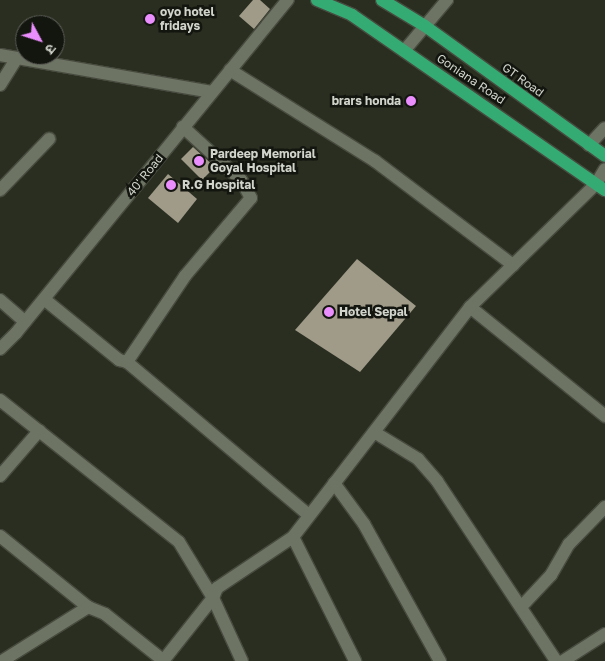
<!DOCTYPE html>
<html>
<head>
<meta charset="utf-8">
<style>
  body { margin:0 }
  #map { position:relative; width:605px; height:661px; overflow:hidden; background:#292e20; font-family:"Golos Text","Noto Sans Devanagari",sans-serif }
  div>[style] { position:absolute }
  .building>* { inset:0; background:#a09a88 }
  .roads { filter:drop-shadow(1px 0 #474b3f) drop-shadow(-1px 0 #474b3f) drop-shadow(0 1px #474b3f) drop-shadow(0 -1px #474b3f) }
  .minor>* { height:12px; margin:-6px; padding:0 6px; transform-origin:6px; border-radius:6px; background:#6e7464 }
  .tertiary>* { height:12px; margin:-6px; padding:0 6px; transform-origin:6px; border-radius:6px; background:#6e7464 }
  .primary>* { height:12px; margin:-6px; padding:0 6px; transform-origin:6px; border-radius:6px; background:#35ab74 }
  .dots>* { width:14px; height:14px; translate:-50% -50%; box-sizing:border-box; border:2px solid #13150f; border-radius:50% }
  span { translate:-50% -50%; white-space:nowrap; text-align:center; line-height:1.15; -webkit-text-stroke:5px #13150f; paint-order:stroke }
  .poi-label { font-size:12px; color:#d0d4cb; font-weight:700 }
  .left { translate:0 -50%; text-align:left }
  .right { translate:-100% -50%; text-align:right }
  .street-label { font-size:12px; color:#d0d4cb }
  .north { position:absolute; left:15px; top:15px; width:50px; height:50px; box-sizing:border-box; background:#13150f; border:1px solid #5f615a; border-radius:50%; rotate:130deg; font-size:14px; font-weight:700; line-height:20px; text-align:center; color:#d0d4cb }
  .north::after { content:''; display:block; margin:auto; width:18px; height:22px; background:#ea8dfd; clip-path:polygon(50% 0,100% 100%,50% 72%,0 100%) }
</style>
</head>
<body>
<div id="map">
  <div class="building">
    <div style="clip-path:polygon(253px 0,260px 0,270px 9px,254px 29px,239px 16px)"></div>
    <div style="clip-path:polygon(193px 147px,215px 167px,202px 180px,181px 159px)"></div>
    <div style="clip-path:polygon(168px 174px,197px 199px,178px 223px,148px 198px)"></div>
    <div style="clip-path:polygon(357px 259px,416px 306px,360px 372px,295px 330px)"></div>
  </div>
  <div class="roads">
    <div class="minor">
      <div style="left:0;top:55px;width:215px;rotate:9.9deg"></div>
      <div style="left:230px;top:70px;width:171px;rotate:32.1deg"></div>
      <div style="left:375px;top:161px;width:173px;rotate:37deg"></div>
      <div style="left:0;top:85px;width:31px;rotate:-58deg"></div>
      <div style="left:0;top:190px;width:71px;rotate:-46.1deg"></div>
      <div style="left:44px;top:299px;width:97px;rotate:39.1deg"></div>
      <div style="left:119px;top:360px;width:8px;rotate:14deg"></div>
      <div style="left:127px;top:362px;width:238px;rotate:40.1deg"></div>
      <div style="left:0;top:300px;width:33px;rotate:41deg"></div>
      <div style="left:470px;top:307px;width:174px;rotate:38.9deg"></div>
      <div style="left:127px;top:362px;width:104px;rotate:-56deg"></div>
      <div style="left:185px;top:276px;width:102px;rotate:-49.8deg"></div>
      <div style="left:251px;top:198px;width:21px;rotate:-119deg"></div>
      <div style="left:241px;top:180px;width:79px;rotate:-137.6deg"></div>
      <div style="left:0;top:400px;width:228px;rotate:38.4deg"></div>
      <div style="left:179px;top:542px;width:66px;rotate:58.7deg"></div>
      <div style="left:213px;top:598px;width:69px;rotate:65.3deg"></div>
      <div style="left:374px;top:432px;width:52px;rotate:31.5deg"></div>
      <div style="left:418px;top:459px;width:29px;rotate:49deg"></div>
      <div style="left:437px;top:481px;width:216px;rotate:56.5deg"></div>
      <div style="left:0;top:476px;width:60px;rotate:-49.1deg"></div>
      <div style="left:334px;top:483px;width:51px;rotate:53.8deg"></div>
      <div style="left:364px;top:524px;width:157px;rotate:61deg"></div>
      <div style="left:0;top:536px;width:113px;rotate:38.9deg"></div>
      <div style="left:88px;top:607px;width:18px;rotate:22deg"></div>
      <div style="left:105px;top:614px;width:75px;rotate:38.5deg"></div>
      <div style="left:521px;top:607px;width:44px;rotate:-46.8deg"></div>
      <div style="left:551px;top:575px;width:36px;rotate:-60deg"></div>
      <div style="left:569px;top:544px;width:52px;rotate:-45.8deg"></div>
      <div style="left:2px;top:661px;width:102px;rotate:-32.1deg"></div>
      <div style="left:163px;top:661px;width:80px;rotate:-51.6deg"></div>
      <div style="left:213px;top:598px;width:11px;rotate:-68deg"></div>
      <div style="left:217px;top:588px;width:92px;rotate:-33.9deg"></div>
      <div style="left:293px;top:537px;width:139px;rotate:63.4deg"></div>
      <div style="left:563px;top:661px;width:50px;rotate:-32.7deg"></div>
    </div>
    <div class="tertiary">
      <div style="left:404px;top:51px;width:67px;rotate:-49.9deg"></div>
      <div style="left:589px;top:145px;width:23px;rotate:-47deg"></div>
      <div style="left:0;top:349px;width:23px;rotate:-45deg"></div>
      <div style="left:16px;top:333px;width:430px;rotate:-50.8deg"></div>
      <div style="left:293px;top:537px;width:290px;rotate:-52.4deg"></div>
      <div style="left:470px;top:307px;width:176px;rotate:-44.3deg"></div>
      <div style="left:596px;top:184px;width:17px;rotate:-59deg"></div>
    </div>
    <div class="primary">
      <div style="left:317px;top:0;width:38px;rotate:23deg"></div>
      <div style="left:352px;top:15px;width:308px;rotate:34.7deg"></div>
      <div style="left:382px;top:0;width:50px;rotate:31.2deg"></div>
      <div style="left:425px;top:26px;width:222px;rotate:35.8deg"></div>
    </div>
  </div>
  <div class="dots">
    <div style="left:150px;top:19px;background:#ea8dfd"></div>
    <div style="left:411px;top:101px;background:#ea8dfd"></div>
    <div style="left:199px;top:161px;background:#ea8dfd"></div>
    <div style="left:171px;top:185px;background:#ea8dfd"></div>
    <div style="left:329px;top:312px;background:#ea8dfd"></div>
  </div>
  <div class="poi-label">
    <span class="left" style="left:160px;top:19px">oyo hotel<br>fridays</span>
    <span class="right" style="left:401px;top:101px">brars honda</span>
    <span class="left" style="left:210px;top:161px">Pardeep Memorial<br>Goyal Hospital</span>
    <span class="left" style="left:182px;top:185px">R.G Hospital</span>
    <span class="left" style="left:339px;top:312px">Hotel Sepal</span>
  </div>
  <div class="street-label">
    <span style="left:471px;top:79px;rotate:34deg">Goniana Road</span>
    <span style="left:523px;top:80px;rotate:36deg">GT Road</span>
    <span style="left:145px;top:175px;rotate:-51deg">40' Road</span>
  </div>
  <div class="north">उ</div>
</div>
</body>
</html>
